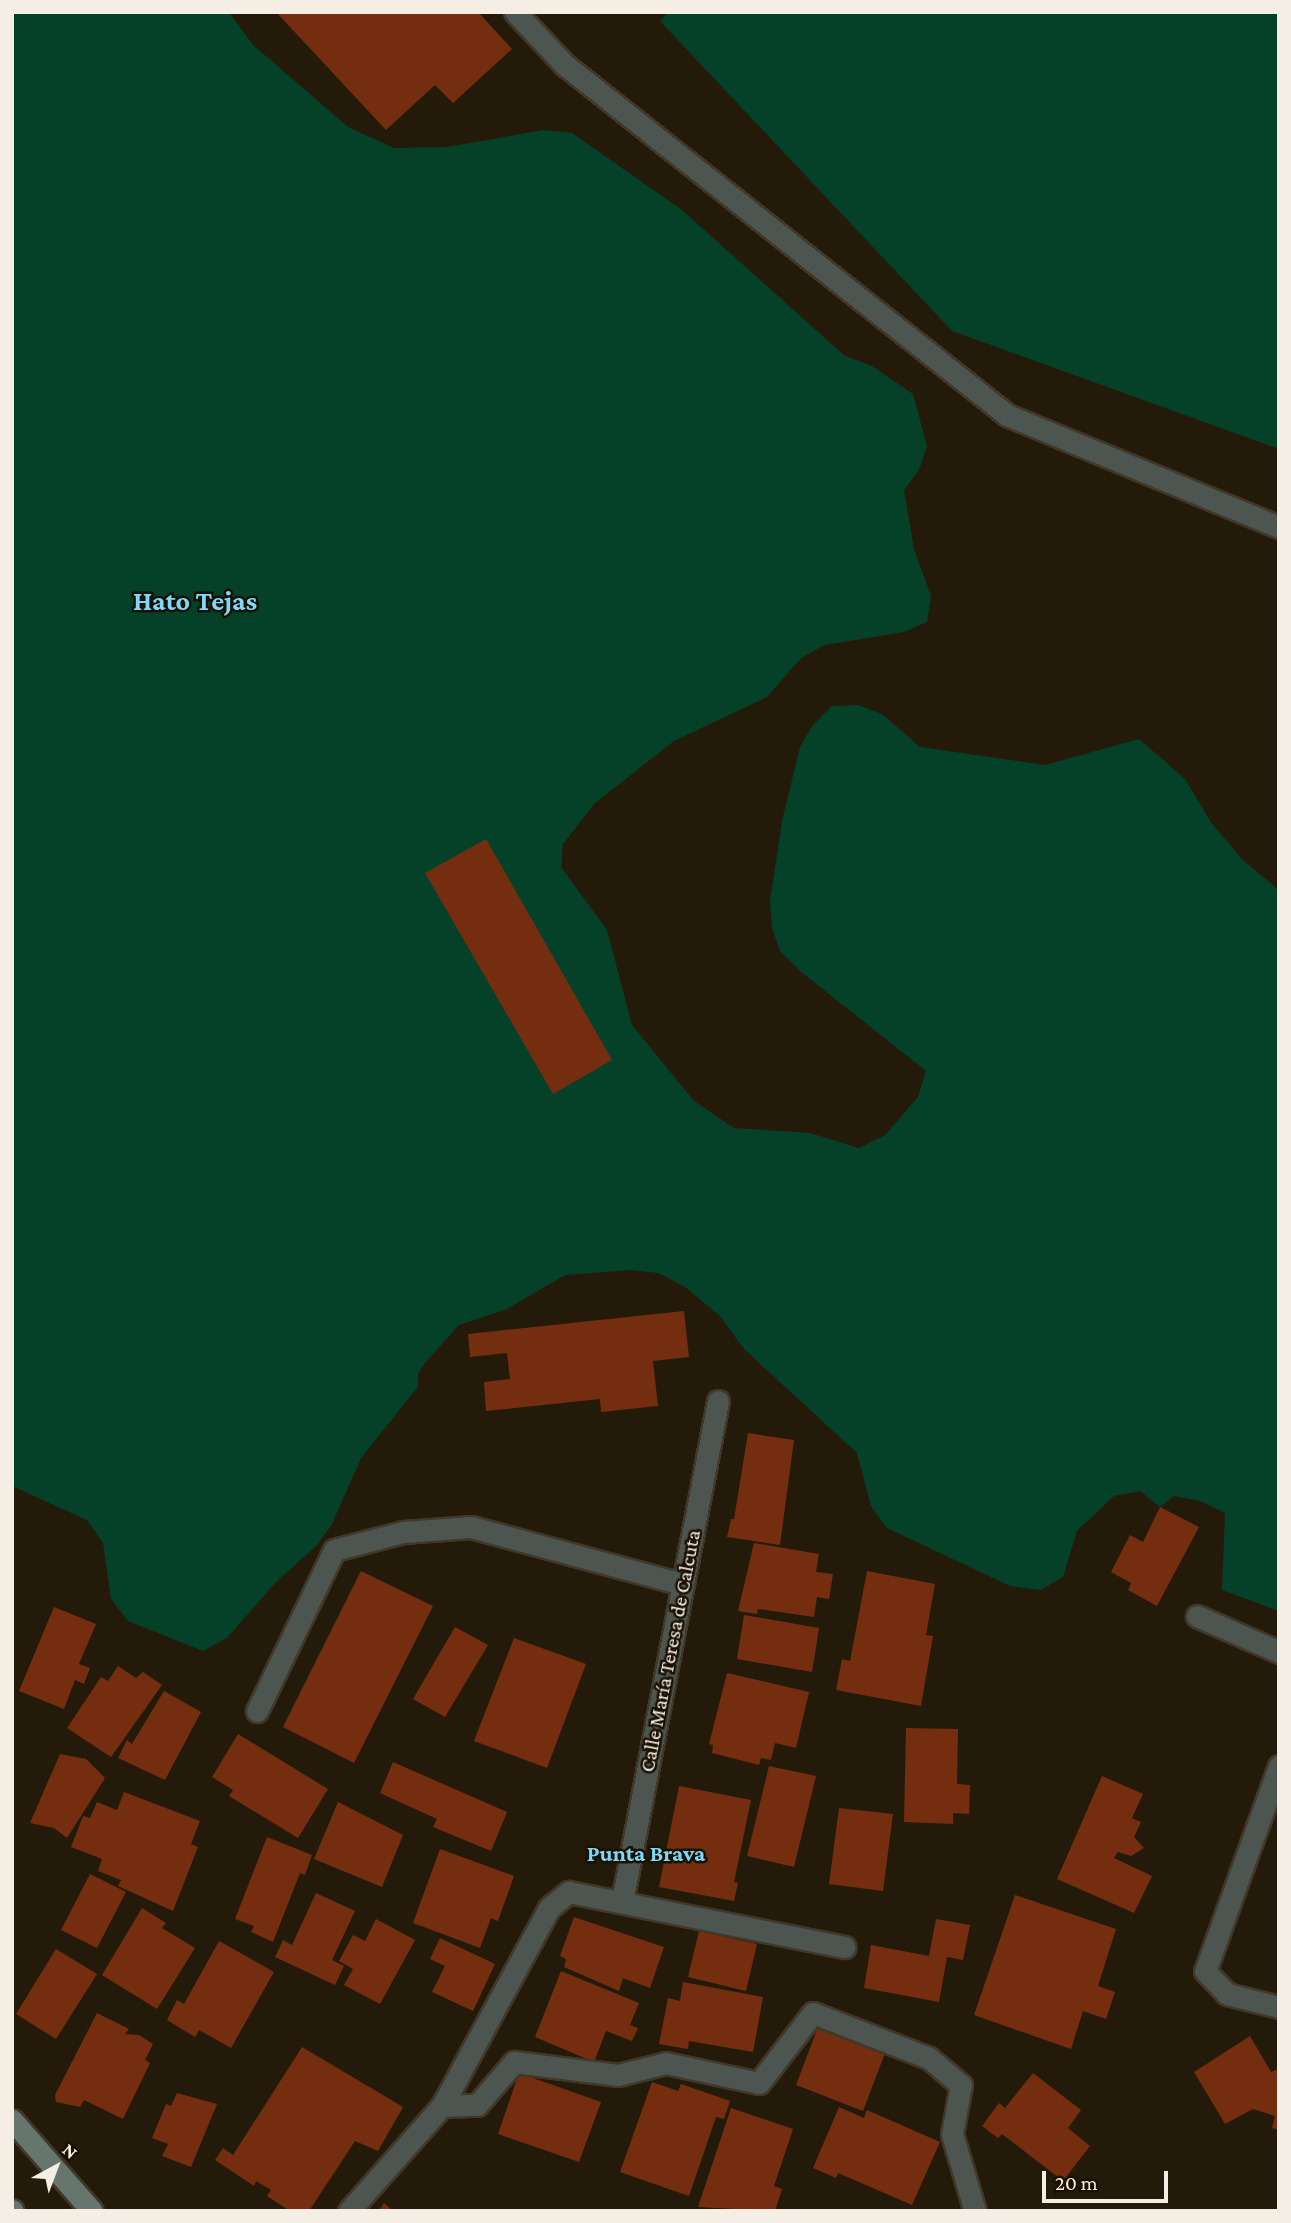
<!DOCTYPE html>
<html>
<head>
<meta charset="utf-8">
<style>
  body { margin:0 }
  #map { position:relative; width:1291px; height:2223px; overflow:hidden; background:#241a0a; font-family:"Crimson Pro",serif }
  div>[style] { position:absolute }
  .green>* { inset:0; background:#054128 }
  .building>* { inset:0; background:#742e0f }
  .roads { filter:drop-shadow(2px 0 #413829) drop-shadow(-2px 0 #413829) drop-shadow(0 2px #413829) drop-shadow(0 -2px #413829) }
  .minor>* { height:21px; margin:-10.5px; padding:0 10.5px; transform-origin:10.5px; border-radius:10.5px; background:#4c5550 }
  .secondary>* { height:21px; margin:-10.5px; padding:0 10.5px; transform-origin:10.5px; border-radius:10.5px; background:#66766e }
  span { translate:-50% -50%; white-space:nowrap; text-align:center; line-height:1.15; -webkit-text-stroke:5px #1a1103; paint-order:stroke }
  .street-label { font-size:21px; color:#f5eee4 }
  .neighbourhood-label { font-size:23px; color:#7dd8fc; font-weight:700 }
  .district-label { font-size:28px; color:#7dd8fc; font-weight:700 }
  .frame { position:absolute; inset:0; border:14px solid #f5eee4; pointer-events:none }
  .north { position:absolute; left:21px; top:2132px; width:70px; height:70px; -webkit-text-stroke:5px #1a1103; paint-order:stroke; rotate:41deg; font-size:19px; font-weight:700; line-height:28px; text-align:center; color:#f5eee4 }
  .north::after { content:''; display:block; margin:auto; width:24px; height:32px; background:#f5eee4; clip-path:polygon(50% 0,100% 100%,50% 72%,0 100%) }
  .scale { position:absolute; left:1042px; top:2171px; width:126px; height:32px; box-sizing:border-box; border:4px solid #f5eee4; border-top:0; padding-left:9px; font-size:21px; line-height:24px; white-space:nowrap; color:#f5eee4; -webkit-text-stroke:5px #1a1103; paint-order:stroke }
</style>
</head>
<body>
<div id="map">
  <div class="green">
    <div style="clip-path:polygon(12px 12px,229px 12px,253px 45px,348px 127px,394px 148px,447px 147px,544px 130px,572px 133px,682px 210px,845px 356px,872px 366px,913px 394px,927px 446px,919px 470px,904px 490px,914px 549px,931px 596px,927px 622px,904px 632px,824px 645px,801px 658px,767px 697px,674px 741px,594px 804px,563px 844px,561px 867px,607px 930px,632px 1025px,694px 1101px,734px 1128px,810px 1133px,859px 1148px,885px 1135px,918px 1097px,926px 1071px,800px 971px,780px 951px,772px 928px,770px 901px,782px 821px,800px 747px,813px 725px,832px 706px,858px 705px,882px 714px,920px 747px,1045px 765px,1139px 739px,1185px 779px,1212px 824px,1243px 860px,1279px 890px,1279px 1611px,1222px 1590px,1225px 1513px,1200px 1501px,1174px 1496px,1160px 1507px,1140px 1491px,1114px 1496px,1077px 1531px,1063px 1577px,1040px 1590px,1010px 1586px,887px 1528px,871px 1506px,857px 1453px,744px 1349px,720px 1316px,685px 1287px,659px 1273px,631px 1270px,565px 1275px,507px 1309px,459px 1325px,425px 1363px,418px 1374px,418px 1387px,361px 1458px,331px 1526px,316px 1546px,276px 1582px,227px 1638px,203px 1651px,128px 1621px,111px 1599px,103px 1543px,87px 1520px,12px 1486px)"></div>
    <div style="clip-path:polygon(668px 12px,1279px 12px,1279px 449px,952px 331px,660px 21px)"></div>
  </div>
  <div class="building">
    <div style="clip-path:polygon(276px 12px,478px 12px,512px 49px,453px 103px,435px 85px,386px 130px)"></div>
    <div style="clip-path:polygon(486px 839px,612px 1060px,553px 1094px,425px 873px)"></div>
    <div style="clip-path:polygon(684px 1311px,689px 1357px,653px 1361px,658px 1406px,601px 1412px,600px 1399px,486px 1411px,484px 1382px,510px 1379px,507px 1353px,470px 1357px,468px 1334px)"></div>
    <div style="clip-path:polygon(748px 1433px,794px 1440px,780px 1545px,727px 1537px,731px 1519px,734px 1519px)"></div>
    <div style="clip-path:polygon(1160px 1507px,1199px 1527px,1157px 1606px,1128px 1590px,1131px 1583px,1111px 1572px,1130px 1535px,1143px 1542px)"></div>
    <div style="clip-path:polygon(754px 1543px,819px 1554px,816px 1572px,833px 1574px,829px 1599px,817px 1597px,814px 1617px,758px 1609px,757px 1614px,738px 1611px)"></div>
    <div style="clip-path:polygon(361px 1571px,433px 1606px,354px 1763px,283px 1727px)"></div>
    <div style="clip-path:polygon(867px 1571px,935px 1584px,926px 1635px,933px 1636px,921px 1706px,836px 1690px,842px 1659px,850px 1661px)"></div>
    <div style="clip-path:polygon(54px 1607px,96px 1624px,79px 1664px,90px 1668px,84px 1684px,75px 1680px,64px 1709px,19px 1691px)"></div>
    <div style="clip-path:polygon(744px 1615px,819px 1628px,812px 1672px,737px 1659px)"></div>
    <div style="clip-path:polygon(455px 1627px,488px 1645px,445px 1717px,413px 1699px)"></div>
    <div style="clip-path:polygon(514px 1638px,586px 1664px,547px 1768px,474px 1741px)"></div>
    <div style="clip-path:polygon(118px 1666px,136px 1678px,143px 1672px,162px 1685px,111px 1757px,67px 1728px,101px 1677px,108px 1681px)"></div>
    <div style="clip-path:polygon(727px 1673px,809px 1692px,796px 1748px,775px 1743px,771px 1760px,761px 1758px,759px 1765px,712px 1753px,713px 1745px,709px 1744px)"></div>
    <div style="clip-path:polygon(164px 1691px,201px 1712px,165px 1780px,118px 1758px,127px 1740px,132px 1744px)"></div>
    <div style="clip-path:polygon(906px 1728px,958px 1729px,957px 1784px,970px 1785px,969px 1814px,953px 1813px,953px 1824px,904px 1822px)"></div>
    <div style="clip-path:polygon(238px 1734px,328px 1789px,298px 1838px,229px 1796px,233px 1790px,212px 1777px)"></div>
    <div style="clip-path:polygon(60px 1754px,86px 1759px,105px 1778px,67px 1838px,54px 1828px,30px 1823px)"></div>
    <div style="clip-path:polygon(393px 1762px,507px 1812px,491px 1851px,433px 1827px,437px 1819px,380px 1793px)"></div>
    <div style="clip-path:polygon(769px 1766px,816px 1776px,794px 1867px,747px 1856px)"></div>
    <div style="clip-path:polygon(1102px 1776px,1143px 1794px,1132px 1818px,1141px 1822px,1134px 1837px,1144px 1848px,1131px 1856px,1118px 1852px,1114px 1858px,1152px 1876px,1134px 1913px,1057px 1879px)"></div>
    <div style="clip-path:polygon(679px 1786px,751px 1800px,734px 1882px,738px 1883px,734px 1901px,659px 1887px)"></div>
    <div style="clip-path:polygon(124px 1792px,200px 1821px,191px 1844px,198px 1847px,173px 1911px,118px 1886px,121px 1880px,98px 1871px,102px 1859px,71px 1847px,83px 1816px,90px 1818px,97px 1802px,117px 1810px)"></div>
    <div style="clip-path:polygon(338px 1802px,403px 1835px,382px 1887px,314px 1859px)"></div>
    <div style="clip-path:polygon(839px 1808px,893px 1814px,883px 1891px,829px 1884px)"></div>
    <div style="clip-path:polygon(267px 1837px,312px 1855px,305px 1875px,300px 1873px,273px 1942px,251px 1932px,254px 1926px,235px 1919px)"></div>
    <div style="clip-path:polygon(440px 1849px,514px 1876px,498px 1921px,491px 1918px,480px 1948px,413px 1923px)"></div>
    <div style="clip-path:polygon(90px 1874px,126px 1892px,97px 1948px,61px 1930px)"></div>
    <div style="clip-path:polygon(316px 1893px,355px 1911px,332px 1960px,344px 1966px,335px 1985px,275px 1957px,283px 1940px,292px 1945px)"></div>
    <div style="clip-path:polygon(1015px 1895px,1116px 1929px,1098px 1986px,1115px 1992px,1106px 2019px,1083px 2011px,1071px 2049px,974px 2015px)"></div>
    <div style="clip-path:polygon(142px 1908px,166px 1923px,162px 1928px,195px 1948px,157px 2009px,102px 1975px)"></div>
    <div style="clip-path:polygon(574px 1917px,664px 1947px,650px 1988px,623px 1978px,619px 1991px,564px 1967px,566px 1959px,560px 1956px)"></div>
    <div style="clip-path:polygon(376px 1919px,415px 1940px,380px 2004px,344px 1985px,353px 1969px,339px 1961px,353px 1935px,365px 1941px)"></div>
    <div style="clip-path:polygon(936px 1919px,970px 1925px,963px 1960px,947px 1957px,939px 2002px,864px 1988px,871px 1945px,929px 1956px)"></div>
    <div style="clip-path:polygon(699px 1931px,757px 1944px,746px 1991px,688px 1977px)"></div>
    <div style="clip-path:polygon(440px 1938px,495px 1964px,473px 2011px,432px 1992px,445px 1966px,430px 1959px)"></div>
    <div style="clip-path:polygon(219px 1941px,274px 1972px,231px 2048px,199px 2030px,195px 2037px,167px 2020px,177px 2000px,184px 2004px)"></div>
    <div style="clip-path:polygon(56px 1949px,97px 1974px,56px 2039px,16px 2014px)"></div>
    <div style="clip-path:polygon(561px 1971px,639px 2003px,630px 2025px,638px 2028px,632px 2041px,606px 2031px,594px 2062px,535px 2037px)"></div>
    <div style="clip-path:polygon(683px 1982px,763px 1997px,753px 2052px,689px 2041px,688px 2049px,659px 2044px,668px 1998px,680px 2001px)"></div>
    <div style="clip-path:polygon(97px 2013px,129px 2029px,125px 2034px,139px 2035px,153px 2044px,145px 2060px,150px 2063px,123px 2119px,84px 2100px,80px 2107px,56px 2102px,55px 2095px)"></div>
    <div style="clip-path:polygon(818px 2027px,885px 2053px,863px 2111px,796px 2085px)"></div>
    <div style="clip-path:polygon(1250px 2036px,1271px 2072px,1279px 2069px,1279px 2130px,1272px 2128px,1275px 2116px,1253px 2109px,1225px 2124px,1194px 2072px)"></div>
    <div style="clip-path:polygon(302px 2047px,403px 2107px,378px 2151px,355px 2141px,309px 2211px,290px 2211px,267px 2196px,271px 2190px,256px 2181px,254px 2186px,215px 2160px,223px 2148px,233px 2155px)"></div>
    <div style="clip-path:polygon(519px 2073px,601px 2102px,579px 2162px,498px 2134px)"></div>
    <div style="clip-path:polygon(1033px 2073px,1081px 2110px,1068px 2128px,1090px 2146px,1063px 2181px,1002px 2134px,998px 2138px,982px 2126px,999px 2103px,1005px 2108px)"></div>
    <div style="clip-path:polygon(652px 2082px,678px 2091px,681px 2084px,730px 2101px,724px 2119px,716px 2117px,689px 2196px,620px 2172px)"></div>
    <div style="clip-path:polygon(177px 2093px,217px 2104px,191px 2167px,162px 2156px,168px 2144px,152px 2138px,166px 2104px,171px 2106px)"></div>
    <div style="clip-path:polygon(839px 2107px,864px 2118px,867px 2110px,940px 2142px,912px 2205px,838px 2173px,836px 2178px,813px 2168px)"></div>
    <div style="clip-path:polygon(731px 2108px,793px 2129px,774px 2186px,782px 2189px,775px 2211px,698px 2207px)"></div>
    <div style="clip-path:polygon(384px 2203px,393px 2211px,379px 2211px)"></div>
  </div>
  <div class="roads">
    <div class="minor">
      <div style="left:515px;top:12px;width:73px;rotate:46.7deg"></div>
      <div style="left:565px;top:65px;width:564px;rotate:38.37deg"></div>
      <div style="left:1007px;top:415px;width:294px;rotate:22.4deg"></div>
      <div style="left:1197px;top:1616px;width:90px;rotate:23.7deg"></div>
      <div style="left:257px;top:1711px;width:178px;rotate:-64.4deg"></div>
      <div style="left:334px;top:1550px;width:71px;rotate:-14.6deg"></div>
      <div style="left:403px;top:1532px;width:68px;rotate:-4.2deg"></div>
      <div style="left:471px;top:1527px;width:219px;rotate:15.1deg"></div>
      <div style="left:1279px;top:1766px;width:218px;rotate:109.8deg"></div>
      <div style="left:1205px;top:1971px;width:32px;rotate:46deg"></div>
      <div style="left:1227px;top:1994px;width:54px;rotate:14deg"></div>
      <div style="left:622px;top:1902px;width:510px;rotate:-79.15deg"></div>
      <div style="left:442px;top:2106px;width:35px;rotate:-2deg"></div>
      <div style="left:477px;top:2105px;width:57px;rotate:-49.3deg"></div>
      <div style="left:514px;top:2062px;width:105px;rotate:7.1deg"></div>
      <div style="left:618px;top:2075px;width:49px;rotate:-14deg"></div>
      <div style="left:666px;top:2063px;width:95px;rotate:12.1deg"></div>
      <div style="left:759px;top:2083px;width:88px;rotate:-52.4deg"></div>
      <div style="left:813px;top:2013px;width:124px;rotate:21.2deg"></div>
      <div style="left:929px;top:2058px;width:42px;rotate:40.2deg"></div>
      <div style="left:961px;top:2085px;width:50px;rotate:100.4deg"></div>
      <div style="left:952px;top:2134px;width:80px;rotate:73.4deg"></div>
      <div style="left:349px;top:2211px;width:140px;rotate:-48.5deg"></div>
      <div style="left:442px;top:2106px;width:225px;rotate:-61.6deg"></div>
      <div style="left:549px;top:1908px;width:26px;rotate:-39deg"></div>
      <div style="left:569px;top:1892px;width:281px;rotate:11.3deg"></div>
    </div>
    <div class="secondary">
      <div style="left:12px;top:2120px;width:121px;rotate:48.7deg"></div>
      <div style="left:12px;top:2210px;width:1px;rotate:45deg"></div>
    </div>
  </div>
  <div class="street-label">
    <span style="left:670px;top:1651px;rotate:-79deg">Calle María Teresa de Calcuta</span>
  </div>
  <div class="neighbourhood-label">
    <span style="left:646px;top:1853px">Punta Brava</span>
  </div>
  <div class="district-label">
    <span style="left:195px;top:601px">Hato Tejas</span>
  </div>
  <div class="frame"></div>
  <div class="north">N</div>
  <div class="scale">20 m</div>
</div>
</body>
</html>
